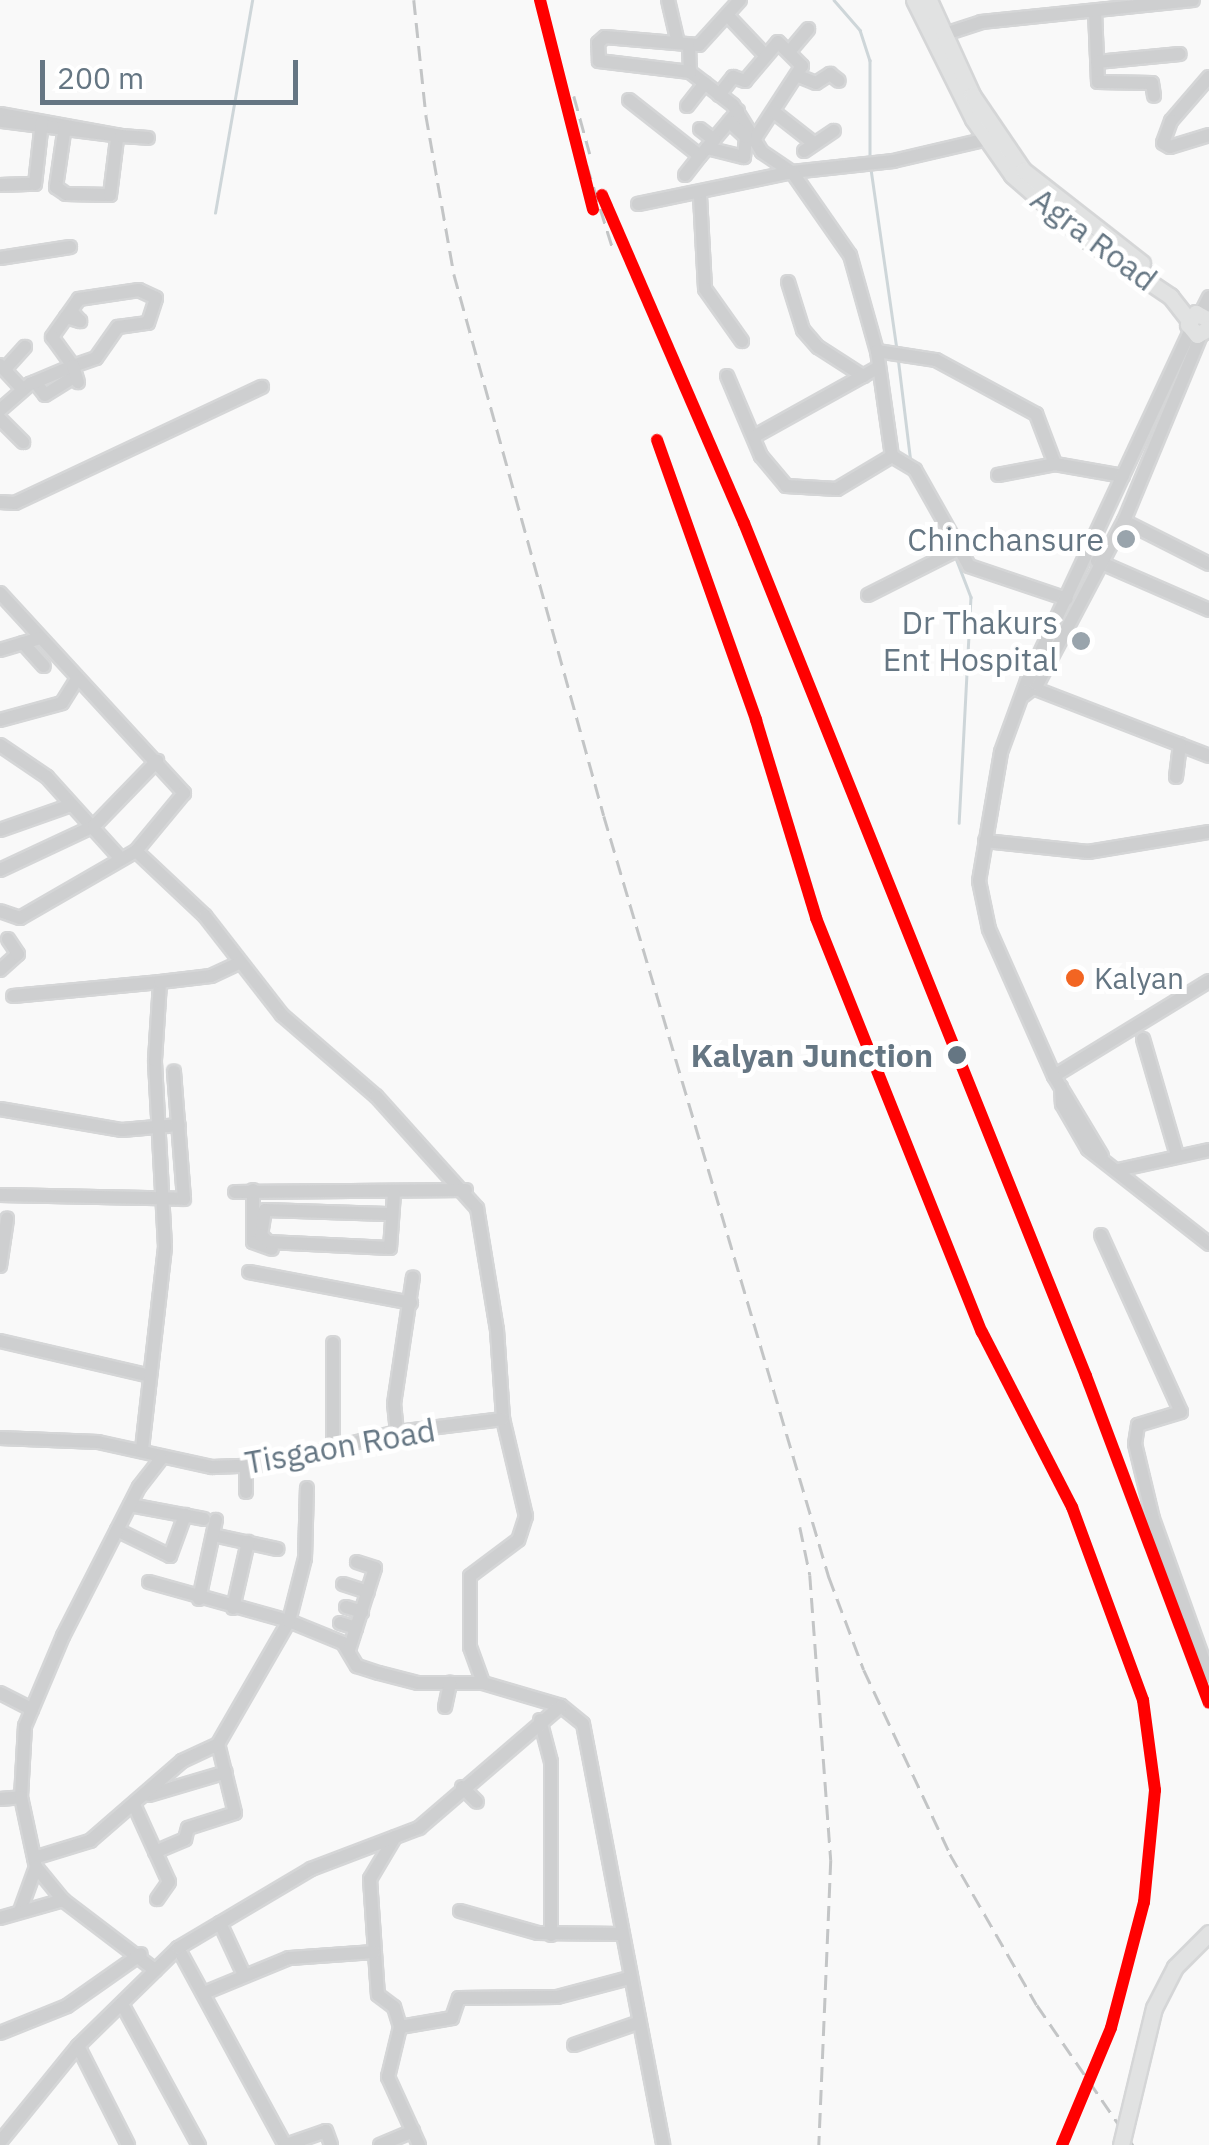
<!DOCTYPE html>
<html>
<head>
<meta charset="utf-8">
<style>
  body { margin:0 }
  #map { position:relative; width:1209px; height:2145px; overflow:hidden; background:#f9f9f9; font-family:"IBM Plex Sans",sans-serif }
  div>[style] { position:absolute }
  .stream>* { height:2.5px; margin:-1.25px; padding:0 1.25px; transform-origin:1.25px; border-radius:1.25px; background:#ced6d9 }
  .roads { filter:drop-shadow(2px 0 #d5d6d7) drop-shadow(-2px 0 #d5d6d7) drop-shadow(0 2px #d5d6d7) drop-shadow(0 -2px #d5d6d7) }
  .minor>* { height:12px; margin:-6px; padding:0 6px; transform-origin:6px; border-radius:6px; background:#cecfd0 }
  .major>* { height:15px; margin:-7.5px; padding:0 7.5px; transform-origin:7.5px; border-radius:7.5px; background:#e1e2e2 }
  .rail>* { height:2.5px; margin-top:-1.25px; transform-origin:0; background:repeating-linear-gradient(90deg,#c3c5c6 0 15px,transparent 0 23px) }
  .bridges { filter:drop-shadow(2px 0 #d5d6d7) drop-shadow(-2px 0 #d5d6d7) drop-shadow(0 2px #d5d6d7) drop-shadow(0 -2px #d5d6d7) }
  .major-bridge>* { height:15px; margin:-7.5px; padding:0 7.5px; transform-origin:7.5px; border-radius:7.5px; background:#e1e2e2 }
  .rail-1>* { height:12px; margin:-6px; padding:0 6px; transform-origin:6px; border-radius:6px; background:#f00 }
  .dots>* { width:28px; height:28px; translate:-50% -50%; box-sizing:border-box; border:5px solid #fff; border-radius:50% }
  span { translate:-50% -50%; white-space:nowrap; text-align:center; line-height:1.15; -webkit-text-stroke:10px #fff; paint-order:stroke }
  .bus-label { font-size:30px; color:#657683 }
  .left { translate:0 -50%; text-align:left }
  .street-label { font-size:32px; color:#657683 }
  .poi-label { font-size:32px; color:#657683 }
  .right { translate:-100% -50%; text-align:right }
  .stop-label { font-size:32px; color:#657683; font-weight:700 }
  .scale { position:absolute; left:40px; top:60px; width:258px; height:45px; box-sizing:border-box; border:5px solid #657683; border-top:0; padding-left:12px; font-size:30px; line-height:35px; white-space:nowrap; color:#657683; -webkit-text-stroke:8px #fff; paint-order:stroke }
</style>
</head>
<body>
<div id="map">
  <div class="stream">
    <div style="left:834px;top:0;width:40px;rotate:49deg"></div>
    <div style="left:860px;top:30px;width:32px;rotate:72deg"></div>
    <div style="left:870px;top:60px;width:96px;rotate:90deg"></div>
    <div style="left:871px;top:169px;width:182px;rotate:81.8deg"></div>
    <div style="left:215px;top:213px;width:216px;rotate:-80.1deg"></div>
    <div style="left:898px;top:357px;width:107px;rotate:83deg"></div>
    <div style="left:956px;top:558px;width:42px;rotate:69deg"></div>
    <div style="left:971px;top:597px;width:226px;rotate:93deg"></div>
  </div>
  <div class="roads">
    <div class="minor">
      <div style="left:668px;top:0;width:44px;rotate:76.9deg"></div>
      <div style="left:1095px;top:11px;width:71px;rotate:87.6deg"></div>
      <div style="left:1098px;top:82px;width:54px;rotate:1.1deg"></div>
      <div style="left:1152px;top:83px;width:13px;rotate:81deg"></div>
      <div style="left:730px;top:18px;width:51px;rotate:46.6deg"></div>
      <div style="left:945px;top:34px;width:38px;rotate:-18deg"></div>
      <div style="left:981px;top:22px;width:213px;rotate:-5.9deg"></div>
      <div style="left:689px;top:45px;width:27px;rotate:88deg"></div>
      <div style="left:690px;top:72px;width:54px;rotate:37.5deg"></div>
      <div style="left:733px;top:105px;width:55px;rotate:58.3deg"></div>
      <div style="left:762px;top:152px;width:36px;rotate:34deg"></div>
      <div style="left:792px;top:172px;width:102px;rotate:-6.2deg"></div>
      <div style="left:893px;top:161px;width:102px;rotate:-13.1deg"></div>
      <div style="left:789px;top:52px;width:30px;rotate:-50deg"></div>
      <div style="left:1097px;top:62px;width:83px;rotate:-5.5deg"></div>
      <div style="left:690px;top:72px;width:92px;rotate:-173.1deg"></div>
      <div style="left:599px;top:61px;width:18px;rotate:-93deg"></div>
      <div style="left:598px;top:43px;width:9px;rotate:-41deg"></div>
      <div style="left:605px;top:37px;width:94px;rotate:4.9deg"></div>
      <div style="left:699px;top:45px;width:61px;rotate:-47.7deg"></div>
      <div style="left:801px;top:77px;width:16px;rotate:22deg"></div>
      <div style="left:816px;top:83px;width:17px;rotate:-33deg"></div>
      <div style="left:830px;top:74px;width:11px;rotate:38deg"></div>
      <div style="left:1209px;top:77px;width:58px;rotate:130.8deg"></div>
      <div style="left:1171px;top:121px;width:23px;rotate:110deg"></div>
      <div style="left:1163px;top:143px;width:8px;rotate:30deg"></div>
      <div style="left:1170px;top:147px;width:41px;rotate:-17.1deg"></div>
      <div style="left:719px;top:95px;width:23px;rotate:-52deg"></div>
      <div style="left:733px;top:77px;width:13px;rotate:18deg"></div>
      <div style="left:745px;top:81px;width:51px;rotate:-49.8deg"></div>
      <div style="left:778px;top:42px;width:34px;rotate:45deg"></div>
      <div style="left:802px;top:66px;width:88px;rotate:123deg"></div>
      <div style="left:629px;top:100px;width:90px;rotate:38.3deg"></div>
      <div style="left:700px;top:156px;width:59px;rotate:-49.8deg"></div>
      <div style="left:687px;top:106px;width:29px;rotate:-52deg"></div>
      <div style="left:774px;top:112px;width:47px;rotate:38.1deg"></div>
      <div style="left:0;top:114px;width:123px;rotate:10.3deg"></div>
      <div style="left:121px;top:136px;width:122px;rotate:-172.9deg"></div>
      <div style="left:65px;top:126px;width:62px;rotate:98.4deg"></div>
      <div style="left:56px;top:187px;width:12px;rotate:35deg"></div>
      <div style="left:66px;top:194px;width:44px;rotate:1.3deg"></div>
      <div style="left:110px;top:195px;width:56px;rotate:-82.9deg"></div>
      <div style="left:700px;top:129px;width:18px;rotate:38deg"></div>
      <div style="left:121px;top:136px;width:27px;rotate:4deg"></div>
      <div style="left:707px;top:148px;width:38px;rotate:14deg"></div>
      <div style="left:744px;top:157px;width:20px;rotate:-84deg"></div>
      <div style="left:746px;top:137px;width:23px;rotate:-137deg"></div>
      <div style="left:804px;top:151px;width:36px;rotate:-34deg"></div>
      <div style="left:685px;top:175px;width:24px;rotate:-52deg"></div>
      <div style="left:0;top:185px;width:35px;rotate:-2deg"></div>
      <div style="left:35px;top:184px;width:62px;rotate:-83.6deg"></div>
      <div style="left:700px;top:196px;width:93px;rotate:86.9deg"></div>
      <div style="left:705px;top:289px;width:64px;rotate:54.6deg"></div>
      <div style="left:638px;top:204px;width:157px;rotate:-11.7deg"></div>
      <div style="left:792px;top:172px;width:101px;rotate:55.1deg"></div>
      <div style="left:850px;top:255px;width:100px;rotate:74.3deg"></div>
      <div style="left:877px;top:351px;width:106px;rotate:81.9deg"></div>
      <div style="left:0;top:258px;width:71px;rotate:-8.9deg"></div>
      <div style="left:788px;top:282px;width:50px;rotate:72.6deg"></div>
      <div style="left:803px;top:330px;width:23px;rotate:49deg"></div>
      <div style="left:818px;top:347px;width:54px;rotate:32.8deg"></div>
      <div style="left:1201px;top:313px;width:18px;rotate:-63deg"></div>
      <div style="left:66px;top:317px;width:15px;rotate:16deg"></div>
      <div style="left:80px;top:321px;width:13px;rotate:-132deg"></div>
      <div style="left:877px;top:351px;width:60px;rotate:8.7deg"></div>
      <div style="left:936px;top:360px;width:114px;rotate:28.4deg"></div>
      <div style="left:1036px;top:414px;width:53px;rotate:69.2deg"></div>
      <div style="left:0;top:365px;width:33px;rotate:47deg"></div>
      <div style="left:5px;top:369px;width:30px;rotate:-48deg"></div>
      <div style="left:727px;top:376px;width:87px;rotate:67deg"></div>
      <div style="left:761px;top:456px;width:39px;rotate:50deg"></div>
      <div style="left:786px;top:486px;width:51px;rotate:3.4deg"></div>
      <div style="left:837px;top:489px;width:64px;rotate:-31deg"></div>
      <div style="left:35px;top:382px;width:16px;rotate:52deg"></div>
      <div style="left:45px;top:395px;width:36px;rotate:-32deg"></div>
      <div style="left:0;top:410px;width:40px;rotate:-41deg"></div>
      <div style="left:30px;top:384px;width:47px;rotate:-22.7deg"></div>
      <div style="left:73px;top:366px;width:24px;rotate:-19deg"></div>
      <div style="left:96px;top:358px;width:38px;rotate:-55deg"></div>
      <div style="left:118px;top:327px;width:30px;rotate:-8deg"></div>
      <div style="left:148px;top:323px;width:26px;rotate:-72deg"></div>
      <div style="left:156px;top:298px;width:19px;rotate:-155deg"></div>
      <div style="left:139px;top:290px;width:61px;rotate:171.5deg"></div>
      <div style="left:79px;top:299px;width:47px;rotate:125.4deg"></div>
      <div style="left:52px;top:337px;width:36px;rotate:54deg"></div>
      <div style="left:73px;top:366px;width:17px;rotate:73deg"></div>
      <div style="left:0;top:419px;width:33px;rotate:45deg"></div>
      <div style="left:755px;top:436px;width:142px;rotate:-29.1deg"></div>
      <div style="left:892px;top:456px;width:27px;rotate:31deg"></div>
      <div style="left:915px;top:470px;width:110px;rotate:60.6deg"></div>
      <div style="left:969px;top:566px;width:103px;rotate:18.6deg"></div>
      <div style="left:998px;top:475px;width:58px;rotate:-10.9deg"></div>
      <div style="left:1055px;top:464px;width:69px;rotate:10deg"></div>
      <div style="left:0;top:502px;width:15px;rotate:4deg"></div>
      <div style="left:15px;top:503px;width:273px;rotate:-25.2deg"></div>
      <div style="left:1124px;top:521px;width:95px;rotate:26.8deg"></div>
      <div style="left:1097px;top:561px;width:122px;rotate:23.6deg"></div>
      <div style="left:0;top:593px;width:272px;rotate:47.4deg"></div>
      <div style="left:184px;top:793px;width:75px;rotate:129.6deg"></div>
      <div style="left:136px;top:851px;width:134px;rotate:150deg"></div>
      <div style="left:20px;top:918px;width:21px;rotate:-161deg"></div>
      <div style="left:868px;top:595px;width:102px;rotate:-26.8deg"></div>
      <div style="left:23px;top:643px;width:31px;rotate:48deg"></div>
      <div style="left:0;top:650px;width:42px;rotate:-16.7deg"></div>
      <div style="left:1028px;top:686px;width:194px;rotate:21.1deg"></div>
      <div style="left:1024px;top:695px;width:16px;rotate:-38deg"></div>
      <div style="left:1037px;top:685px;width:186px;rotate:-62.1deg"></div>
      <div style="left:1124px;top:521px;width:201px;rotate:-67.5deg"></div>
      <div style="left:0;top:720px;width:64px;rotate:-15.3deg"></div>
      <div style="left:62px;top:703px;width:26px;rotate:-58deg"></div>
      <div style="left:0;top:745px;width:57px;rotate:34.2deg"></div>
      <div style="left:47px;top:777px;width:110px;rotate:47.9deg"></div>
      <div style="left:1176px;top:777px;width:33px;rotate:-83deg"></div>
      <div style="left:0;top:830px;width:75px;rotate:-19.4deg"></div>
      <div style="left:985px;top:841px;width:104px;rotate:6.1deg"></div>
      <div style="left:1088px;top:852px;width:123px;rotate:-9.4deg"></div>
      <div style="left:136px;top:851px;width:95px;rotate:43.3deg"></div>
      <div style="left:205px;top:916px;width:125px;rotate:52.1deg"></div>
      <div style="left:282px;top:1015px;width:124px;rotate:40.8deg"></div>
      <div style="left:376px;top:1096px;width:151px;rotate:48deg"></div>
      <div style="left:477px;top:1208px;width:124px;rotate:80.7deg"></div>
      <div style="left:497px;top:1330px;width:89px;rotate:86.1deg"></div>
      <div style="left:503px;top:1419px;width:100px;rotate:76.7deg"></div>
      <div style="left:526px;top:1516px;width:25px;rotate:108deg"></div>
      <div style="left:518px;top:1540px;width:60px;rotate:143.1deg"></div>
      <div style="left:470px;top:1576px;width:71px;rotate:90deg"></div>
      <div style="left:470px;top:1647px;width:38px;rotate:70deg"></div>
      <div style="left:483px;top:1683px;width:81px;rotate:16.4deg"></div>
      <div style="left:561px;top:1706px;width:28px;rotate:39deg"></div>
      <div style="left:583px;top:1724px;width:429px;rotate:79.2deg"></div>
      <div style="left:0;top:870px;width:104px;rotate:-25.1deg"></div>
      <div style="left:94px;top:826px;width:91px;rotate:-45.9deg"></div>
      <div style="left:0;top:970px;width:24px;rotate:-42deg"></div>
      <div style="left:18px;top:954px;width:18px;rotate:-124deg"></div>
      <div style="left:13px;top:996px;width:148px;rotate:-5.4deg"></div>
      <div style="left:1143px;top:1039px;width:121px;rotate:73.7deg"></div>
      <div style="left:1054px;top:1076px;width:182px;rotate:-31.5deg"></div>
      <div style="left:1061px;top:1087px;width:17px;rotate:87deg"></div>
      <div style="left:1062px;top:1104px;width:52px;rotate:60deg"></div>
      <div style="left:1088px;top:1149px;width:154px;rotate:38.1deg"></div>
      <div style="left:0;top:1109px;width:124px;rotate:9.8deg"></div>
      <div style="left:122px;top:1130px;width:57px;rotate:-5deg"></div>
      <div style="left:1102px;top:1156px;width:93px;rotate:-121deg"></div>
      <div style="left:1054px;top:1076px;width:161px;rotate:-113.9deg"></div>
      <div style="left:989px;top:929px;width:49px;rotate:-101.8deg"></div>
      <div style="left:979px;top:881px;width:131px;rotate:-80.3deg"></div>
      <div style="left:1001px;top:752px;width:76px;rotate:-69.9deg"></div>
      <div style="left:1027px;top:681px;width:386px;rotate:-65deg"></div>
      <div style="left:1118px;top:1170px;width:93px;rotate:-12.4deg"></div>
      <div style="left:253px;top:1190px;width:52px;rotate:90deg"></div>
      <div style="left:253px;top:1242px;width:20px;rotate:20deg"></div>
      <div style="left:235px;top:1192px;width:231px;rotate:-0.5deg"></div>
      <div style="left:0;top:1195px;width:184px;rotate:1.2deg"></div>
      <div style="left:184px;top:1199px;width:128px;rotate:-94.5deg"></div>
      <div style="left:387px;top:1214px;width:122px;rotate:-178.1deg"></div>
      <div style="left:265px;top:1210px;width:25px;rotate:99deg"></div>
      <div style="left:261px;top:1235px;width:10px;rotate:45deg"></div>
      <div style="left:268px;top:1242px;width:122px;rotate:2.8deg"></div>
      <div style="left:390px;top:1248px;width:54px;rotate:-85.8deg"></div>
      <div style="left:1101px;top:1235px;width:194px;rotate:65.7deg"></div>
      <div style="left:1181px;top:1412px;width:45px;rotate:163.2deg"></div>
      <div style="left:1138px;top:1425px;width:19px;rotate:99deg"></div>
      <div style="left:1135px;top:1444px;width:77px;rotate:76.5deg"></div>
      <div style="left:1153px;top:1519px;width:166px;rotate:70.3deg"></div>
      <div style="left:0;top:1266px;width:48px;rotate:-81.5deg"></div>
      <div style="left:249px;top:1272px;width:165px;rotate:10.8deg"></div>
      <div style="left:0;top:1341px;width:154px;rotate:13.1deg"></div>
      <div style="left:333px;top:1343px;width:105px;rotate:90deg"></div>
      <div style="left:397px;top:1432px;width:28px;rotate:-96deg"></div>
      <div style="left:394px;top:1404px;width:128px;rotate:-81.5deg"></div>
      <div style="left:0;top:1438px;width:98px;rotate:2.3deg"></div>
      <div style="left:98px;top:1442px;width:117px;rotate:12.4deg"></div>
      <div style="left:212px;top:1467px;width:53px;rotate:-2.2deg"></div>
      <div style="left:265px;top:1465px;width:136px;rotate:-14deg"></div>
      <div style="left:397px;top:1432px;width:107px;rotate:-7deg"></div>
      <div style="left:142px;top:1449px;width:203px;rotate:-83.5deg"></div>
      <div style="left:165px;top:1247px;width:187px;rotate:-93.1deg"></div>
      <div style="left:155px;top:1060px;width:78px;rotate:-86.3deg"></div>
      <div style="left:160px;top:982px;width:51px;rotate:-6.7deg"></div>
      <div style="left:211px;top:976px;width:31px;rotate:-25deg"></div>
      <div style="left:246px;top:1492px;width:26px;rotate:-90deg"></div>
      <div style="left:130px;top:1505px;width:75px;rotate:10.7deg"></div>
      <div style="left:117px;top:1530px;width:59px;rotate:26.1deg"></div>
      <div style="left:170px;top:1556px;width:44px;rotate:-69.9deg"></div>
      <div style="left:213px;top:1535px;width:66px;rotate:12.3deg"></div>
      <div style="left:149px;top:1582px;width:145px;rotate:15.6deg"></div>
      <div style="left:289px;top:1621px;width:58px;rotate:22.2deg"></div>
      <div style="left:343px;top:1643px;width:27px;rotate:59deg"></div>
      <div style="left:357px;top:1666px;width:23px;rotate:18deg"></div>
      <div style="left:379px;top:1673px;width:40px;rotate:14.4deg"></div>
      <div style="left:418px;top:1683px;width:65px"></div>
      <div style="left:343px;top:1584px;width:26px;rotate:18deg"></div>
      <div style="left:199px;top:1599px;width:81px;rotate:-77.9deg"></div>
      <div style="left:346px;top:1607px;width:17px;rotate:17deg"></div>
      <div style="left:233px;top:1608px;width:68px;rotate:-77.2deg"></div>
      <div style="left:340px;top:1623px;width:17px;rotate:17deg"></div>
      <div style="left:349px;top:1650px;width:86px;rotate:-72.4deg"></div>
      <div style="left:375px;top:1568px;width:19px;rotate:-162deg"></div>
      <div style="left:0;top:1693px;width:36px;rotate:27deg"></div>
      <div style="left:445px;top:1707px;width:25px;rotate:-78deg"></div>
      <div style="left:540px;top:1720px;width:43px;rotate:75.3deg"></div>
      <div style="left:551px;top:1762px;width:173px;rotate:90deg"></div>
      <div style="left:462px;top:1787px;width:21px;rotate:45deg"></div>
      <div style="left:149px;top:1795px;width:80px;rotate:-16.6deg"></div>
      <div style="left:21px;top:1797px;width:71px;rotate:-86.8deg"></div>
      <div style="left:25px;top:1726px;width:98px;rotate:-67.1deg"></div>
      <div style="left:63px;top:1636px;width:167px;rotate:-63deg"></div>
      <div style="left:139px;top:1487px;width:36px;rotate:-52deg"></div>
      <div style="left:0;top:1799px;width:21px;rotate:-5deg"></div>
      <div style="left:21px;top:1797px;width:72px;rotate:77.9deg"></div>
      <div style="left:36px;top:1867px;width:43px;rotate:50.7deg"></div>
      <div style="left:63px;top:1900px;width:116px;rotate:37.3deg"></div>
      <div style="left:135px;top:1807px;width:82px;rotate:65.6deg"></div>
      <div style="left:169px;top:1882px;width:21px;rotate:125deg"></div>
      <div style="left:395px;top:1837px;width:49px;rotate:120.8deg"></div>
      <div style="left:370px;top:1879px;width:116px;rotate:86.1deg"></div>
      <div style="left:378px;top:1995px;width:20px;rotate:37deg"></div>
      <div style="left:394px;top:2007px;width:21px;rotate:73deg"></div>
      <div style="left:155px;top:1852px;width:33px;rotate:-23deg"></div>
      <div style="left:185px;top:1839px;width:11px;rotate:-75deg"></div>
      <div style="left:188px;top:1828px;width:49px;rotate:-17.7deg"></div>
      <div style="left:235px;top:1813px;width:71px;rotate:-103.8deg"></div>
      <div style="left:34px;top:1858px;width:59px;rotate:-16.9deg"></div>
      <div style="left:90px;top:1841px;width:122px;rotate:-41deg"></div>
      <div style="left:182px;top:1761px;width:40px;rotate:-25deg"></div>
      <div style="left:218px;top:1744px;width:142px;rotate:-60deg"></div>
      <div style="left:289px;top:1621px;width:65px;rotate:-75.7deg"></div>
      <div style="left:305px;top:1558px;width:70px;rotate:-88.4deg"></div>
      <div style="left:20px;top:1911px;width:47px;rotate:-70deg"></div>
      <div style="left:460px;top:1911px;width:81px;rotate:15.8deg"></div>
      <div style="left:538px;top:1933px;width:83px;rotate:0.7deg"></div>
      <div style="left:0;top:1918px;width:66px;rotate:-15.9deg"></div>
      <div style="left:220px;top:1923px;width:57px;rotate:65.2deg"></div>
      <div style="left:178px;top:1948px;width:224px;rotate:61.5deg"></div>
      <div style="left:204px;top:1993px;width:92px;rotate:-22.4deg"></div>
      <div style="left:289px;top:1958px;width:86px;rotate:-4deg"></div>
      <div style="left:122px;top:2004px;width:161px;rotate:61.4deg"></div>
      <div style="left:0;top:2033px;width:72px;rotate:-21.9deg"></div>
      <div style="left:67px;top:2006px;width:90px;rotate:-35.1deg"></div>
      <div style="left:574px;top:2045px;width:67px;rotate:-19.2deg"></div>
      <div style="left:78px;top:2046px;width:111px;rotate:63.2deg"></div>
      <div style="left:0;top:2142px;width:124px;rotate:-50.9deg"></div>
      <div style="left:78px;top:2046px;width:140px;rotate:-44.4deg"></div>
      <div style="left:178px;top:1948px;width:155px;rotate:-30.7deg"></div>
      <div style="left:311px;top:1869px;width:116px;rotate:-20.8deg"></div>
      <div style="left:419px;top:1828px;width:187px;rotate:-40.7deg"></div>
      <div style="left:286px;top:2145px;width:42px;rotate:-19.3deg"></div>
      <div style="left:326px;top:2131px;width:15px;rotate:70deg"></div>
      <div style="left:380px;top:2145px;width:36px;rotate:-23deg"></div>
      <div style="left:419px;top:2145px;width:75px;rotate:-114.5deg"></div>
      <div style="left:388px;top:2077px;width:51px;rotate:-76.5deg"></div>
      <div style="left:400px;top:2027px;width:53px;rotate:-9.8deg"></div>
      <div style="left:452px;top:2018px;width:21px;rotate:-71deg"></div>
      <div style="left:459px;top:1998px;width:98px;rotate:-0.6deg"></div>
      <div style="left:557px;top:1997px;width:74px;rotate:-14.8deg"></div>
    </div>
    <div class="major">
      <div style="left:914px;top:0;width:133px;rotate:63.6deg"></div>
      <div style="left:973px;top:119px;width:68px;rotate:55.1deg"></div>
      <div style="left:1012px;top:175px;width:101px;rotate:41deg"></div>
      <div style="left:1088px;top:241px;width:99px;rotate:33.9deg"></div>
      <div style="left:1170px;top:296px;width:31px;rotate:52deg"></div>
      <div style="left:929px;top:0;width:104px;rotate:65.6deg"></div>
      <div style="left:972px;top:95px;width:91px;rotate:55.8deg"></div>
      <div style="left:1023px;top:170px;width:151px;rotate:38deg"></div>
      <div style="left:1209px;top:320px;width:15px;rotate:-152deg"></div>
      <div style="left:1196px;top:313px;width:14px;rotate:126deg"></div>
      <div style="left:1188px;top:324px;width:14px;rotate:51deg"></div>
      <div style="left:1197px;top:335px;width:14px;rotate:-30deg"></div>
    </div>
  </div>
  <div class="rail">
    <div style="left:414px;top:0;width:116px;rotate:84deg"></div>
    <div style="left:426px;top:115px;width:161px;rotate:80deg"></div>
    <div style="left:454px;top:274px;width:562px;rotate:74.53deg"></div>
    <div style="left:604px;top:816px;width:794px;rotate:73.53deg"></div>
    <div style="left:829px;top:1577px;width:99px;rotate:69.4deg"></div>
    <div style="left:864px;top:1670px;width:203px;rotate:64.9deg"></div>
    <div style="left:950px;top:1854px;width:174px;rotate:60.1deg"></div>
    <div style="left:1037px;top:2005px;width:170px;rotate:55.6deg"></div>
    <div style="left:574px;top:96px;width:60px;rotate:74.6deg"></div>
    <div style="left:580px;top:143px;width:111px;rotate:72.7deg"></div>
    <div style="left:800px;top:1527px;width:49px;rotate:78.2deg"></div>
    <div style="left:810px;top:1575px;width:286px;rotate:85.8deg"></div>
    <div style="left:831px;top:1860px;width:285px;rotate:92.4deg"></div>
  </div>
  <div class="bridges">
    <div class="major-bridge">
      <div style="left:1121px;top:2145px;width:141px;rotate:-76.5deg"></div>
      <div style="left:1154px;top:2008px;width:46px;rotate:-62.9deg"></div>
      <div style="left:1175px;top:1967px;width:48px;rotate:-45deg"></div>
    </div>
  </div>
  <div class="rail-1">
    <div style="left:540px;top:0;width:216px;rotate:75.8deg"></div>
    <div style="left:602px;top:195px;width:357px;rotate:66.6deg"></div>
    <div style="left:744px;top:523px;width:919px;rotate:68.15deg"></div>
    <div style="left:1086px;top:1376px;width:349px;rotate:69.4deg"></div>
    <div style="left:657px;top:440px;width:297px;rotate:70.5deg"></div>
    <div style="left:756px;top:720px;width:207px;rotate:73.1deg"></div>
    <div style="left:816px;top:918px;width:446px;rotate:68.2deg"></div>
    <div style="left:982px;top:1332px;width:197px;rotate:62.8deg"></div>
    <div style="left:1072px;top:1507px;width:206px;rotate:69.8deg"></div>
    <div style="left:1143px;top:1700px;width:91px;rotate:82.4deg"></div>
    <div style="left:1155px;top:1790px;width:113px;rotate:95.6deg"></div>
    <div style="left:1144px;top:1902px;width:130px;rotate:104.7deg"></div>
    <div style="left:1111px;top:2028px;width:127px;rotate:112.7deg"></div>
  </div>
  <div class="dots">
    <div style="left:1126px;top:539px;background:#99a4ac"></div>
    <div style="left:1081px;top:641px;background:#99a4ac"></div>
    <div style="left:1075px;top:978px;background:#f26522"></div>
    <div style="left:957px;top:1055px;background:#657683"></div>
  </div>
  <div class="bus-label">
    <span class="left" style="left:1094px;top:978px">Kalyan</span>
  </div>
  <div class="street-label">
    <span style="left:1094px;top:239px;rotate:37deg">Agra Road</span>
    <span style="left:340px;top:1446px;rotate:-10deg">Tisgaon Road</span>
  </div>
  <div class="poi-label">
    <span class="right" style="left:1104px;top:539px">Chinchansure</span>
    <span class="right" style="left:1058px;top:641px">Dr Thakurs<br>Ent Hospital</span>
  </div>
  <div class="stop-label">
    <span class="right" style="left:933px;top:1055px">Kalyan Junction</span>
  </div>
  <div class="scale">200 m</div>
</div>
</body>
</html>
